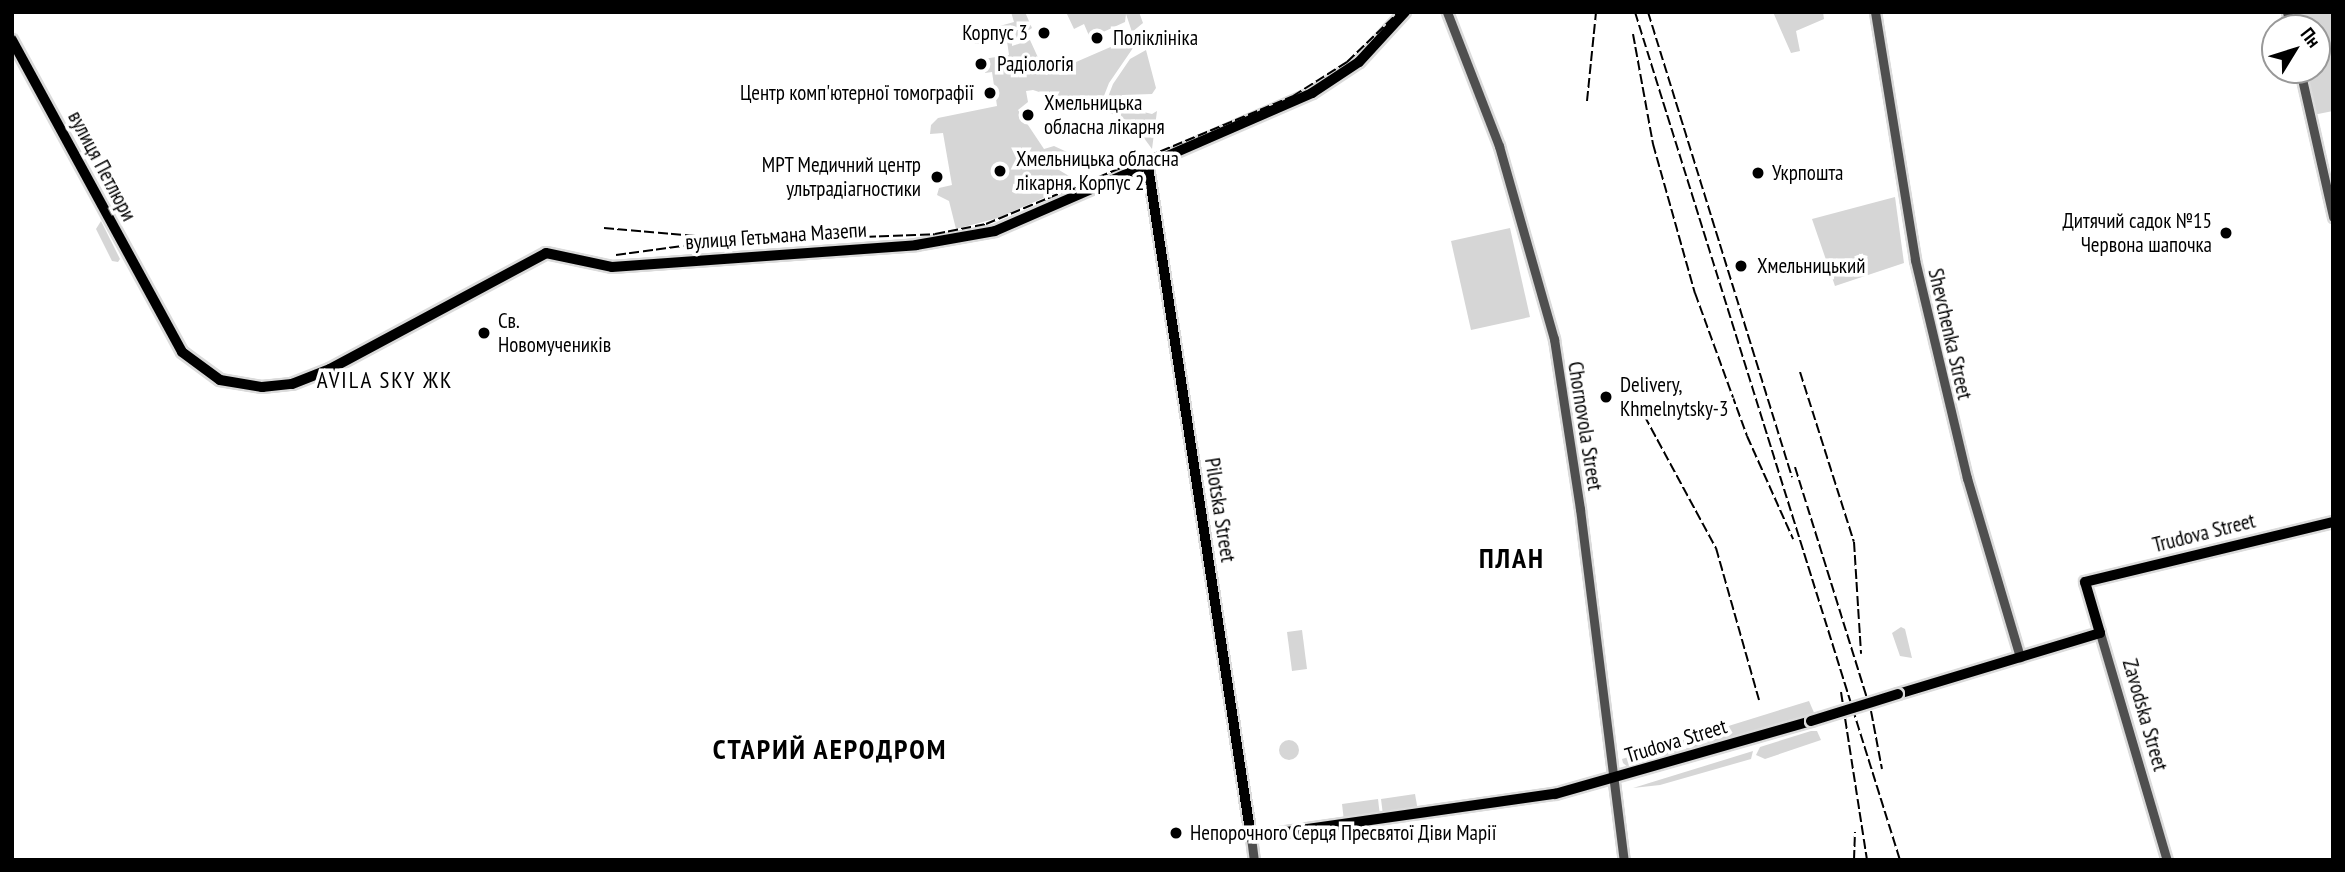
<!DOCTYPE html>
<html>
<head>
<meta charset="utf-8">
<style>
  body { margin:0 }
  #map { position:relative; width:2345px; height:872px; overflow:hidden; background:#fff; font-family:"PT Sans Narrow",sans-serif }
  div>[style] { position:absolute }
  .green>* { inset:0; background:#d6d6d6 }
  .round { border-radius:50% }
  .roads { filter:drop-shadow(2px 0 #dbdbdb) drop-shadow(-2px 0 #dbdbdb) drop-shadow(0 2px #dbdbdb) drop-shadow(0 -2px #dbdbdb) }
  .minor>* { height:9px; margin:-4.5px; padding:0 4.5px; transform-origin:4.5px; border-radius:4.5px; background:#4f4f4f }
  .major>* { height:10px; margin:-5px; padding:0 5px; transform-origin:5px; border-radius:5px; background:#000 }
  .rail>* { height:2px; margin-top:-1px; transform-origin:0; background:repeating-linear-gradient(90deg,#000 0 10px,transparent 0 13.5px) }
  .bridges { filter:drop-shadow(2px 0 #dbdbdb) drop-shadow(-2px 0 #dbdbdb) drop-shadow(0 2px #dbdbdb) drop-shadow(0 -2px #dbdbdb) }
  .major-bridge>* { height:10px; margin:-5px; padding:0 5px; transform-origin:5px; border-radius:5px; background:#000 }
  .dots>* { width:19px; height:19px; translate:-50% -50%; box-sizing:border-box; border:4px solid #fff; border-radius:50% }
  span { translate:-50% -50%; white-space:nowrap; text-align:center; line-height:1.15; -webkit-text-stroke:7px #fff; paint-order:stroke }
  .poi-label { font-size:21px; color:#000 }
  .right { translate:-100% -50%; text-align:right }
  .left { translate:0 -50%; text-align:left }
  .street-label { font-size:21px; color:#000 }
  .neighbourhood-label { font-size:23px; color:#000; letter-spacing:2px }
  .district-label { font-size:28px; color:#000; font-weight:700; letter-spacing:2px }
  .frame { position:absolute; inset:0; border:14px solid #000; pointer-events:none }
  .north { position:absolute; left:2261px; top:14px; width:70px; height:70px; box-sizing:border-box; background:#fff; border:2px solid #999; border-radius:50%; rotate:52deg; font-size:19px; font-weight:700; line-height:28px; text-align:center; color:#000 }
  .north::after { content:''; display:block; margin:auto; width:24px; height:32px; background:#000; clip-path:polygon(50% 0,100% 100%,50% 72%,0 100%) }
</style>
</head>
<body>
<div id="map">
  <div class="green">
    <div style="clip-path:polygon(1011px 12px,1025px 12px,1032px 28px,1012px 41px,1012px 46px,1030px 40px,1046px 75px,1129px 39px,1133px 48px,1109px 83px,1098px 111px,1033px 90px,1026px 91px,1028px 102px,1018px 110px,1044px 149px,1054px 146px,1067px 152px,1054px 167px,1069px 176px,1073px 185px,998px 218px,956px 229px,949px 201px,937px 195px,939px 188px,952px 185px,943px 133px,930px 134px,931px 125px,938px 118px,997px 106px,992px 72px,985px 73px,983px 59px,1009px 55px,1007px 41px,975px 44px,971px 34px,1014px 22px)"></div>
    <div style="clip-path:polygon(1066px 12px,1139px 12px,1143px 23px,1132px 32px,1126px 14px,1125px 22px,1090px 38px,1084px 24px,1074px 29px)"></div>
    <div style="clip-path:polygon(1773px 12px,1823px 12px,1824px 19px,1796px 31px,1800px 51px,1791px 53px)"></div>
    <div style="clip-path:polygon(2290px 12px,2333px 12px,2333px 111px,2313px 115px,2303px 70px,2317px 70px,2317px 28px,2294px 28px)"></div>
    <div style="clip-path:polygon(1146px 50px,1156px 88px,1152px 94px,1122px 95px,1122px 107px,1152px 114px,1157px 111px,1152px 149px,1133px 123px,1103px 110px,1113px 84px,1130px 59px)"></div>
    <div style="clip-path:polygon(1895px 197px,1904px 263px,1835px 286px,1812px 219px)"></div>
    <div style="clip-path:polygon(101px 221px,120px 259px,118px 262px,112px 261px,96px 229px)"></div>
    <div style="clip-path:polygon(1510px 228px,1530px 317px,1471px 330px,1451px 241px)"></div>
    <div style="clip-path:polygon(1901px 627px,1905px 629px,1912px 658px,1900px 656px,1892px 633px)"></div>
    <div style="clip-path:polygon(1302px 630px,1307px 669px,1292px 671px,1287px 632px)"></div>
    <div style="clip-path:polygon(1809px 701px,1815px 715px,1629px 768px,1623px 763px,1622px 759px)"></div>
    <div style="clip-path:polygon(1811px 731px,1817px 731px,1821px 740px,1765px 759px,1756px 755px,1760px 747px)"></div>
    <div class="round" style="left:1279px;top:740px;width:20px;height:20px"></div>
    <div style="clip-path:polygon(1753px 751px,1751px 759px,1660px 785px,1633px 788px)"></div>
    <div style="clip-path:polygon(1415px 794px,1418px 811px,1383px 815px,1381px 799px)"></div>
    <div style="clip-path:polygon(1378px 799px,1380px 816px,1344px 821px,1342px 804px)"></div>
  </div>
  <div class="roads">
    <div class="minor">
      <div style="left:1447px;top:12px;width:144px;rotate:68.8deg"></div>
      <div style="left:1499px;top:146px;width:201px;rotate:74.1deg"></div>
      <div style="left:1554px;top:339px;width:172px;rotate:81.3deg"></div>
      <div style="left:1580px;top:509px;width:354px;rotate:82.9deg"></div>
      <div style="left:1875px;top:12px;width:251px;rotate:80.8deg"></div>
      <div style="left:1915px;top:260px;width:224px;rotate:76.6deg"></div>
      <div style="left:1967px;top:478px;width:187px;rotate:73.5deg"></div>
      <div style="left:2287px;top:12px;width:16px;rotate:76deg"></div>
      <div style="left:2300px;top:70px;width:151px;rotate:77.3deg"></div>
      <div style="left:2100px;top:633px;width:237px;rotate:73.6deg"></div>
      <div style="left:1251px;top:837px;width:23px;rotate:83deg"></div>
    </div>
    <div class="major">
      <div style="left:12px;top:40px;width:355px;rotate:61.4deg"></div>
      <div style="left:182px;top:352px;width:47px;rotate:36.4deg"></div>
      <div style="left:220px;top:380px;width:43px;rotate:9.5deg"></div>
      <div style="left:262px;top:387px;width:30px;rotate:-6deg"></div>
      <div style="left:292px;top:384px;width:41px;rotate:-21.5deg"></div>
      <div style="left:330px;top:369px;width:245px;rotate:-28.2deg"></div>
      <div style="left:546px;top:253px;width:67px;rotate:12deg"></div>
      <div style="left:612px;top:267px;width:305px;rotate:-4.1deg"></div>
      <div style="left:916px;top:245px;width:80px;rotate:-10deg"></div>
      <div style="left:995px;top:231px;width:346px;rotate:-23.5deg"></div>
      <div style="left:1312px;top:93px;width:56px;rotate:-33.4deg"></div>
      <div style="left:1359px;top:62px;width:68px;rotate:-47.4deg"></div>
      <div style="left:1148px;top:166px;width:679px;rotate:81.27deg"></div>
      <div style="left:1251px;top:837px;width:307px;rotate:-8.1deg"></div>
      <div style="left:1555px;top:794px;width:266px;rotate:-15.9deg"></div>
      <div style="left:1898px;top:694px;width:211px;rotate:-16.8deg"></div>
      <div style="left:2100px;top:633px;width:53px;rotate:-106.4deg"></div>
      <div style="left:2085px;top:582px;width:255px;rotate:-13.6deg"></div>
    </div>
  </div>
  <div class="rail">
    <div style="left:1635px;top:12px;width:888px;rotate:72.65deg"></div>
    <div style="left:1648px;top:12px;width:487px;rotate:72.8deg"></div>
    <div style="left:1633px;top:34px;width:112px;rotate:79.7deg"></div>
    <div style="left:1653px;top:144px;width:155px;rotate:74.3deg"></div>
    <div style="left:1695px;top:293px;width:152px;rotate:70deg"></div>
    <div style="left:1747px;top:436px;width:113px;rotate:65.9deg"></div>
    <div style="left:1587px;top:101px;width:89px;rotate:-84.2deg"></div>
    <div style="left:604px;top:228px;width:92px;rotate:5deg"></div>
    <div style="left:616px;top:255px;width:89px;rotate:-7.8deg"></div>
    <div style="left:704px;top:243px;width:231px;rotate:-2.2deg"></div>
    <div style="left:935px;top:234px;width:52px;rotate:-11.1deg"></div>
    <div style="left:986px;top:224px;width:333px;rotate:-22.6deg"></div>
    <div style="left:1293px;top:96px;width:64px;rotate:-32.2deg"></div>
    <div style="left:1347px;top:62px;width:72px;rotate:-43.9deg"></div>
    <div style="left:1800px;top:372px;width:178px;rotate:72.4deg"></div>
    <div style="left:1854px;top:542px;width:112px;rotate:86.4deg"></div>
    <div style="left:1638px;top:404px;width:164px;rotate:61.6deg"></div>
    <div style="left:1716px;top:548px;width:158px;rotate:74.2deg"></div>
    <div style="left:1795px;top:467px;width:256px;rotate:72.7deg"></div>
    <div style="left:1871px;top:711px;width:59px;rotate:79.3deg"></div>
    <div style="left:1841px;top:692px;width:170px;rotate:81.2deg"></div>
    <div style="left:1854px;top:860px;width:28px;rotate:-88deg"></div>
  </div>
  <div class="bridges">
    <div class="major-bridge">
      <div style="left:1811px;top:721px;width:91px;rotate:-17.2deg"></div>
    </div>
  </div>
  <div class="dots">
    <div style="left:1044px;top:33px;background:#000"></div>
    <div style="left:1097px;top:38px;background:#000"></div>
    <div style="left:981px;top:64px;background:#000"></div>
    <div style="left:990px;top:93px;background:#000"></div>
    <div style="left:1028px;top:115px;background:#000"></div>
    <div style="left:1000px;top:171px;background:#000"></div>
    <div style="left:1758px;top:173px;background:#000"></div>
    <div style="left:937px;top:177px;background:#000"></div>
    <div style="left:2226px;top:233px;background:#000"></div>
    <div style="left:1741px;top:266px;background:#000"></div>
    <div style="left:484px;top:333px;background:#000"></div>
    <div style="left:1606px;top:397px;background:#000"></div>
    <div style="left:1176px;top:833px;background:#000"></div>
  </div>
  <div class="poi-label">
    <span class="right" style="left:1028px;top:33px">Корпус 3</span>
    <span class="left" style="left:1113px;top:38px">Поліклініка</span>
    <span class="left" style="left:997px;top:64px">Радіологія</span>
    <span class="right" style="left:974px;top:93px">Центр комп'ютерної томографії</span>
    <span class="left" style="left:1044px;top:115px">Хмельницька<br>обласна лікарня</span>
    <span class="left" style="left:1016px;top:171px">Хмельницька обласна<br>лікарня. Корпус 2</span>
    <span class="right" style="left:921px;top:177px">МРТ Медичний центр<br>ультрадіагностики</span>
    <span class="left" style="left:1772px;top:173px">Укрпошта</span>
    <span class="right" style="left:2212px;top:233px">Дитячий садок №15<br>Червона шапочка</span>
    <span class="left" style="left:1757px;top:266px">Хмельницький</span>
    <span class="left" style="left:498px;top:333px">Св.<br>Новомучеників</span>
    <span class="left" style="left:1620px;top:397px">Delivery,<br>Khmelnytsky-3</span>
    <span class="left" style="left:1190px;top:833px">Непорочного Серця Пресвятої Діви Марії</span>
  </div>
  <div class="street-label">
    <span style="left:102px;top:166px;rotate:62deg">вулиця Петлюри</span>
    <span style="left:776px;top:236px;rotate:-4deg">вулиця Гетьмана Мазепи</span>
    <span style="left:1950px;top:334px;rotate:77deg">Shevchenka Street</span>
    <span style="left:1585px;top:426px;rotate:81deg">Chornovola Street</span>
    <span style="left:1220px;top:510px;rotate:81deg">Pilotska Street</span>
    <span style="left:2204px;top:533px;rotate:-14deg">Trudova Street</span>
    <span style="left:2145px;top:715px;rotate:74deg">Zavodska Street</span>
    <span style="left:1676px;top:741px;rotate:-17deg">Trudova Street</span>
  </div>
  <div class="neighbourhood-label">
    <span style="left:385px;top:380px">AVILA SKY ЖК</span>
  </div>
  <div class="district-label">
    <span style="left:1512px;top:558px">ПЛАН</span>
    <span style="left:830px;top:749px">СТАРИЙ АЕРОДРОМ</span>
  </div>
  <div class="frame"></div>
  <div class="north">Пн</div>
</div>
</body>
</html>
